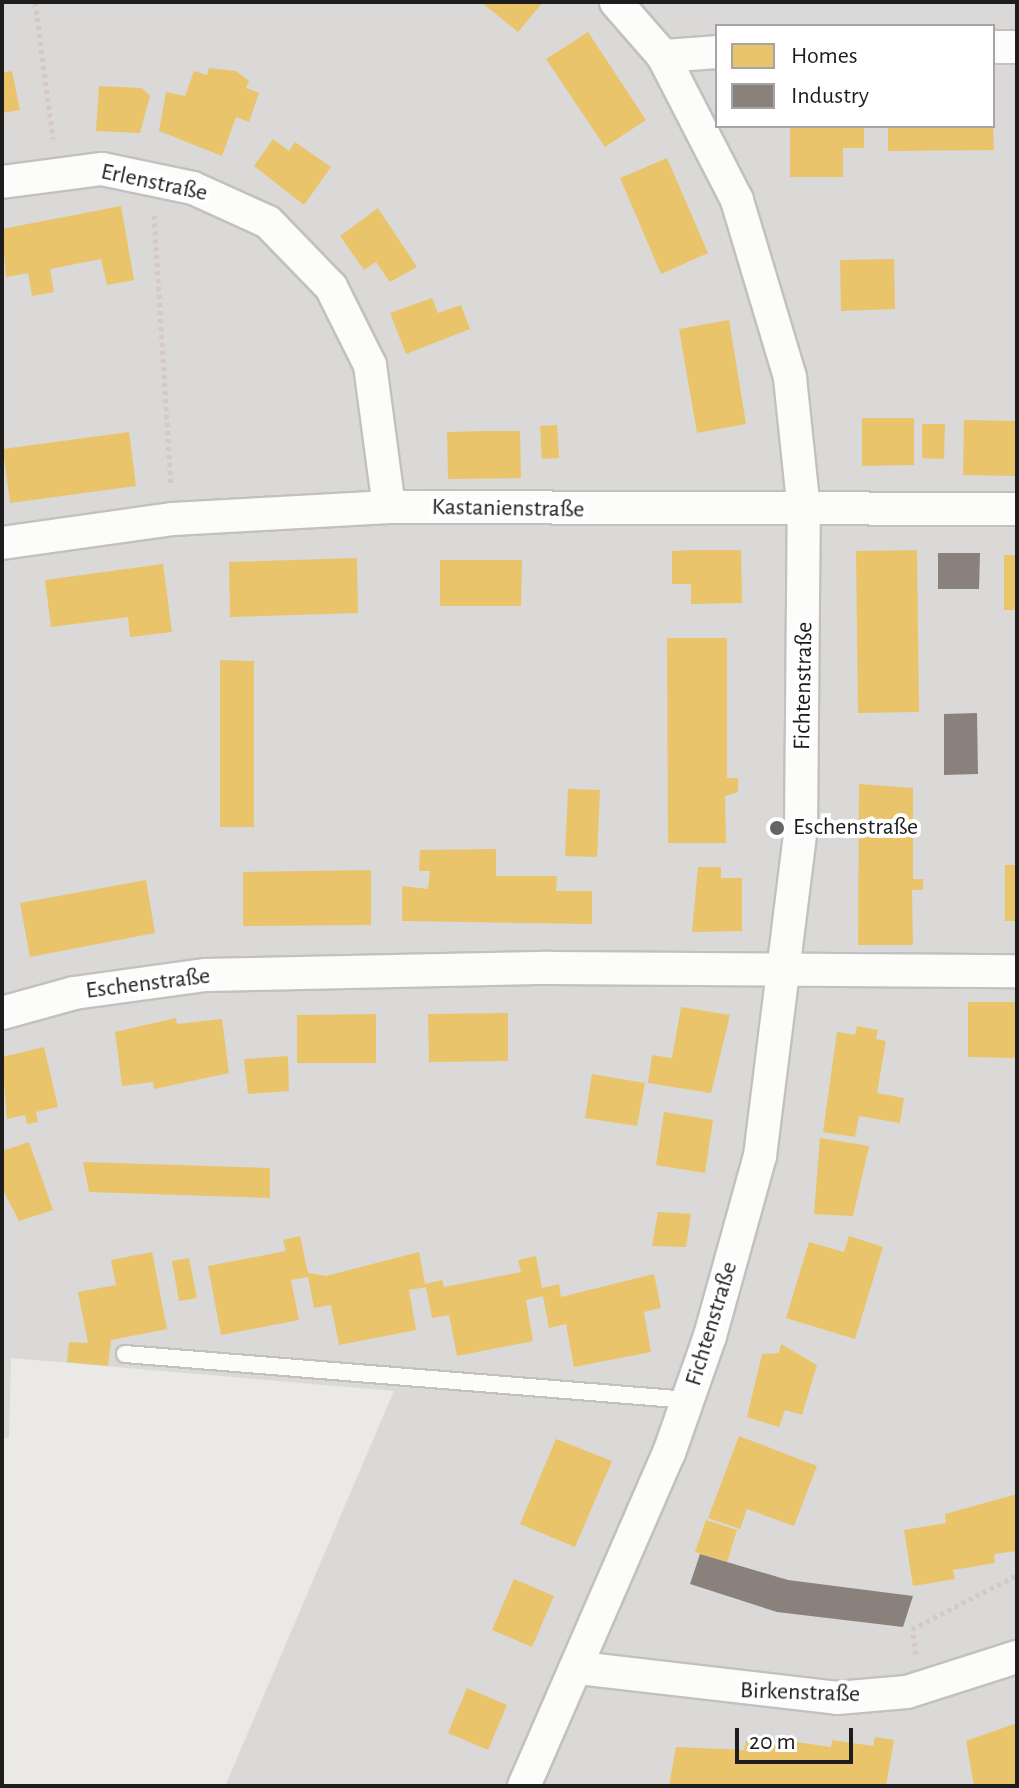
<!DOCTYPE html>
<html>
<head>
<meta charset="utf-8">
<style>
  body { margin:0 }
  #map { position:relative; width:1019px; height:1788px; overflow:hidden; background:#ebe9e6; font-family:"Alegreya Sans",sans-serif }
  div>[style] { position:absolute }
  .residential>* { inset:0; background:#dad9d7 }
  .homes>* { inset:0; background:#e9c46a }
  .industry>* { inset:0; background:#8a817c }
  .path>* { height:5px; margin-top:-2.5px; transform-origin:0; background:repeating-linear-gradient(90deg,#d5c8c6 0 4px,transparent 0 8px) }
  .roads { filter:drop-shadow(2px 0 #c2c1c0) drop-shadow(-2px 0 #c2c1c0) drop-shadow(0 2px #c2c1c0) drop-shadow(0 -2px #c2c1c0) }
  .lane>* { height:16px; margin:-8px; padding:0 8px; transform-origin:8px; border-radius:8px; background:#fcfcfb }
  .street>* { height:32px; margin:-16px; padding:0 16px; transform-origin:16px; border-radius:16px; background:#fcfcfb }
  .dots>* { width:22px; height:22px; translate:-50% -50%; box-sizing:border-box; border:4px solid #fff; border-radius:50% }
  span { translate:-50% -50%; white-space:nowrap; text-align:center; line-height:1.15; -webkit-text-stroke:8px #fff; paint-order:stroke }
  .street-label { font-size:24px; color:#1d1d1d }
  .poi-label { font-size:24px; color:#1d1d1d }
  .left { translate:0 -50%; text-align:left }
  .frame { position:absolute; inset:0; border:4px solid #1d1d1d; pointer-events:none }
  .legend { position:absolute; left:715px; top:24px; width:280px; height:104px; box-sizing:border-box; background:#fff; border:2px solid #a5a5a5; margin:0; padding:10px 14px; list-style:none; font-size:24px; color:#1d1d1d }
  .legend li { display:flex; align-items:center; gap:16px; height:40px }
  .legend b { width:40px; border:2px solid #a5a5a5 }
  .scale { position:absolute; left:735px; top:1728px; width:118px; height:36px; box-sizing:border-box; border:4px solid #1d1d1d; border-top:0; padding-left:10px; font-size:24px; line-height:28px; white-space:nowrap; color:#1d1d1d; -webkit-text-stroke:6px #fff; paint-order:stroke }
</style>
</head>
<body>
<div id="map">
  <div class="residential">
    <div style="clip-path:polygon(evenodd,2px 2px,1017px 2px,1017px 1786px,225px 1786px,394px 1391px,11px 1358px,9px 1438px,2px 1438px,2px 2px,717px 26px,993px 26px,993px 126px,717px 126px,717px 26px)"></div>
  </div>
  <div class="homes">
    <div style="clip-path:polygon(481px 2px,543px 2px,518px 32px)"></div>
    <div style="clip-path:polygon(588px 32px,646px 120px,605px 147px,546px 59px)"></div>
    <div style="clip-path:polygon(209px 68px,236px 71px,249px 81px,246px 88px,259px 93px,249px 122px,236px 117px,222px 156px,159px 131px,166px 92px,185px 96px,194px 71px,207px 75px)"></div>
    <div style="clip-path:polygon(12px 71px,20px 110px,2px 113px,2px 73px)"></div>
    <div style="clip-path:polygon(99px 86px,142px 88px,150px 96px,140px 133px,96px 131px)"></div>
    <div style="clip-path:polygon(790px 126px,864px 126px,864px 148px,843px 148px,843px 177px,790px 177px)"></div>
    <div style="clip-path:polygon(888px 126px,993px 126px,994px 150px,888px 151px)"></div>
    <div style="clip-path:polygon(273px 139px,289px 151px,295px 142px,331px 167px,304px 205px,254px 166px)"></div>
    <div style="clip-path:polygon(667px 158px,708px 253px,661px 274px,620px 178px)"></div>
    <div style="clip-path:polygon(121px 206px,134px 280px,107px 285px,101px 259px,50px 269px,54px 292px,32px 296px,28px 273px,6px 277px,2px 229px)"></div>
    <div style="clip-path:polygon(378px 208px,417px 267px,390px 282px,376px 262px,364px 270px,340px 236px)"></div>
    <div style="clip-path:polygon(894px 259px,895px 309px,841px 311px,840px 260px)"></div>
    <div style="clip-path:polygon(432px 298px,438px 313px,461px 305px,470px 329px,406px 354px,390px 313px)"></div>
    <div style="clip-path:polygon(729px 320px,746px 424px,697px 433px,679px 329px)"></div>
    <div style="clip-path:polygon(862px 418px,914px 418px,914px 465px,862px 466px)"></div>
    <div style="clip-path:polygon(964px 420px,1017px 421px,1017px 476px,963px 475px)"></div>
    <div style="clip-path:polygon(922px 424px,945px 424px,944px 459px,922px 458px)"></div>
    <div style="clip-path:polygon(557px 425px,559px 458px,542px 459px,540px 426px)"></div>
    <div style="clip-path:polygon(485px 431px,520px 431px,521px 478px,448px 479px,447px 432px)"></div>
    <div style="clip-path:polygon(129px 432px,136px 486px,10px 503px,3px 449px)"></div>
    <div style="clip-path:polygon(691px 550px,741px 550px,742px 603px,691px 604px,691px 584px,672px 584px,672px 551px)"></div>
    <div style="clip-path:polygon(917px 550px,919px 712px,858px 713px,856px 551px)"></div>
    <div style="clip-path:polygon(1004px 555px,1017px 555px,1017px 610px,1004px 610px)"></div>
    <div style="clip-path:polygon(357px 558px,358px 613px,230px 617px,229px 562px)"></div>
    <div style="clip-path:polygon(440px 560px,522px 560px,521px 606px,440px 606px)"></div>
    <div style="clip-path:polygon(163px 564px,172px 632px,130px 637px,128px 617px,51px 627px,45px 580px)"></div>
    <div style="clip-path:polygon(667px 638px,727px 638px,727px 778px,738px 778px,738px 792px,725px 796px,726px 843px,668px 843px)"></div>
    <div style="clip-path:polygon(220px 660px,254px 661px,254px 827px,220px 827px)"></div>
    <div style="clip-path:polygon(859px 784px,913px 788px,913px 879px,923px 879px,923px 890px,912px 890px,913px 945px,858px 945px)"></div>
    <div style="clip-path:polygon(568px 789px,600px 790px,597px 857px,565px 856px)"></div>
    <div style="clip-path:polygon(496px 849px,496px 876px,557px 876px,556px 891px,592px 891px,592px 924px,402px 921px,402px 886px,428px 889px,430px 871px,419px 871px,420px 850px)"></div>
    <div style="clip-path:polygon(1005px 865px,1017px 865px,1017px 921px,1005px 921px)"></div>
    <div style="clip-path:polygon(698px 867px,721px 867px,721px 878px,742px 878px,742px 931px,692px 932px)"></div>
    <div style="clip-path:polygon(371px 870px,371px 925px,243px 926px,243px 872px)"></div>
    <div style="clip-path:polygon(146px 880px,155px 933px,30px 957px,20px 903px)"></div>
    <div style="clip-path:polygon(968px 1002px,1017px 1002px,1017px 1058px,968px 1057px)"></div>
    <div style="clip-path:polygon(681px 1007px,730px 1015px,711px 1093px,648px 1083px,652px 1055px,672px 1058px)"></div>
    <div style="clip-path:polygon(508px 1013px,508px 1061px,429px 1062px,428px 1014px)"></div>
    <div style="clip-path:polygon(376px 1014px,376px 1063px,297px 1063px,297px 1015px)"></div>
    <div style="clip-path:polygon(176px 1018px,177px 1024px,222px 1019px,229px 1073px,154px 1089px,153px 1082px,122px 1086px,115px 1032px)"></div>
    <div style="clip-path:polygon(857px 1026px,878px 1030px,876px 1039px,886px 1041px,877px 1093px,904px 1098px,900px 1123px,859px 1116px,855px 1137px,823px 1132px,837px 1032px,855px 1035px)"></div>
    <div style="clip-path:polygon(44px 1047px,58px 1107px,36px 1112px,38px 1122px,27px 1124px,25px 1115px,7px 1119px,2px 1057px)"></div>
    <div style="clip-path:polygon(288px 1056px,289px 1091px,248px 1094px,244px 1059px)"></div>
    <div style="clip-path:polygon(592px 1074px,645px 1083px,637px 1126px,585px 1118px)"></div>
    <div style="clip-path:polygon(664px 1112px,713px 1120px,705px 1173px,656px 1165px)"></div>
    <div style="clip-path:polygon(820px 1138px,869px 1146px,853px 1216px,814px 1214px)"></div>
    <div style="clip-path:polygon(29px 1142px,53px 1210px,19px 1221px,2px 1188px,2px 1151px)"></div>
    <div style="clip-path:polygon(83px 1162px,270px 1168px,270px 1198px,89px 1192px)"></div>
    <div style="clip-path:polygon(658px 1212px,691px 1214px,686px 1247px,652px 1246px)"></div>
    <div style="clip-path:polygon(300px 1236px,308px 1273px,326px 1276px,419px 1252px,425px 1284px,442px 1280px,444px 1287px,521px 1272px,518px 1260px,536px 1256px,542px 1288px,559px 1284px,561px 1297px,654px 1274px,661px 1308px,644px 1312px,651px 1352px,574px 1367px,566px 1324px,549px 1328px,543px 1296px,526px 1300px,533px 1341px,457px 1356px,449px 1315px,432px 1318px,426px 1287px,409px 1290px,416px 1330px,339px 1345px,331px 1305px,314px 1308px,308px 1277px,291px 1280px,299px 1320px,221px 1335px,208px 1266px,286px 1251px,283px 1240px)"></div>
    <div style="clip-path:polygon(849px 1236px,883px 1247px,855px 1339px,786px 1318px,809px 1242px,844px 1252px)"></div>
    <div style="clip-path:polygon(152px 1252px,167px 1329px,111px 1340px,108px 1366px,67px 1362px,69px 1342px,88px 1343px,78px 1292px,116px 1285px,111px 1260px)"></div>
    <div style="clip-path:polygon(189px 1258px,197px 1298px,179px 1301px,172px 1261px)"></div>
    <div style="clip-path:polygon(781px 1344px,817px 1365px,802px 1415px,785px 1410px,779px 1427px,747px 1417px,762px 1354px,779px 1353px)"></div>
    <div style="clip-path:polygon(739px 1436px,817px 1466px,794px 1526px,747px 1509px,740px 1529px,708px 1518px)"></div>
    <div style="clip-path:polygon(556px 1439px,612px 1461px,575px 1547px,520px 1524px)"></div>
    <div style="clip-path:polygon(1017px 1494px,1017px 1551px,994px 1554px,995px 1563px,953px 1570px,955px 1579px,913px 1586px,904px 1530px,946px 1523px,945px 1514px)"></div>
    <div style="clip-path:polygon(706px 1520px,737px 1530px,727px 1562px,695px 1552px)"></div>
    <div style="clip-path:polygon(514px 1579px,554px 1596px,532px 1647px,492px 1630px)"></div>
    <div style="clip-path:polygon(467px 1688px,507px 1705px,488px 1750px,448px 1733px)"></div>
    <div style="clip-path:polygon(1017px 1723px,1017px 1784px,974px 1786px,966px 1741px)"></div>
    <div style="clip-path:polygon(875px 1737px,894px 1740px,886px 1786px,669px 1786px,676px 1747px,744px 1750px,746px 1741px,787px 1747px,789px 1741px,831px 1747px,832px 1740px,873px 1746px)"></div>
  </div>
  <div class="industry">
    <div style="clip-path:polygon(938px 553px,980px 553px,979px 589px,938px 589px)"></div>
    <div style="clip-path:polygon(977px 713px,978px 774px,944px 775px,944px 714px)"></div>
    <div style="clip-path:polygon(700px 1554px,788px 1580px,913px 1596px,903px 1627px,777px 1612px,690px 1584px)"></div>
  </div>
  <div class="path">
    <div style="left:35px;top:2px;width:138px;rotate:82.5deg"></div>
    <div style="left:154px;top:215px;width:270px;rotate:86.4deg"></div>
    <div style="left:916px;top:1654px;width:25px;rotate:-99deg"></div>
    <div style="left:912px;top:1629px;width:118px;rotate:-27.2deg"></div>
  </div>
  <div class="roads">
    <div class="lane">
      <div style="left:125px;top:1354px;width:565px;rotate:4.67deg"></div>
    </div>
    <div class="street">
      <div style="left:993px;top:47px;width:24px"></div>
      <div style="left:663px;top:56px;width:54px;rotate:-4.2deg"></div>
      <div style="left:2px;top:182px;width:101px;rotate:-7.4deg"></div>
      <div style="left:102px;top:169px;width:93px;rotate:11.8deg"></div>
      <div style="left:193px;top:188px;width:82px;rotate:24.4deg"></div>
      <div style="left:268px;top:222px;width:91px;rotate:45.9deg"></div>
      <div style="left:331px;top:287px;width:87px;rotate:63.4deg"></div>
      <div style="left:370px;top:365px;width:143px;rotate:82.4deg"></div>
      <div style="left:2px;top:543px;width:173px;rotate:-8deg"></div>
      <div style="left:173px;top:519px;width:216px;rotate:-3.2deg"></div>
      <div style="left:389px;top:507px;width:628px;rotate:0.18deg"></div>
      <div style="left:2px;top:1013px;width:75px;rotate:-15.5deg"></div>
      <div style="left:74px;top:993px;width:133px;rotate:-7.8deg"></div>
      <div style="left:206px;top:975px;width:343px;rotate:-1.2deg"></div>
      <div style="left:549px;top:968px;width:468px;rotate:0.4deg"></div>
      <div style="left:579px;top:1668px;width:260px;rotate:6.6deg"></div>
      <div style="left:837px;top:1698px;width:70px;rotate:-4.9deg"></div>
      <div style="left:907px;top:1692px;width:115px;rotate:-17.7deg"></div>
      <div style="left:524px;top:1786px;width:363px;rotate:-66.5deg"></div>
      <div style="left:669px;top:1453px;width:124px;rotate:-70.7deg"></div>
      <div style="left:710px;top:1336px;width:187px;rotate:-74.5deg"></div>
      <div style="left:760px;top:1156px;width:330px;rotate:-82.9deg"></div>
      <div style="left:801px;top:829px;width:318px;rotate:-89.5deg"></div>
      <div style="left:804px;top:511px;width:135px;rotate:-96deg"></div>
      <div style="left:790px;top:377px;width:185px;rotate:-106.7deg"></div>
      <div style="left:737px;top:200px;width:162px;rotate:-117.2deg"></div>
      <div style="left:663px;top:56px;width:72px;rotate:-131deg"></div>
    </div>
  </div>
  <div class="dots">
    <div style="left:777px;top:828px;background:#656463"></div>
  </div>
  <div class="street-label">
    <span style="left:154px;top:183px;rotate:12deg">Erlenstraße</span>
    <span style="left:508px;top:509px;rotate:1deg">Kastanienstraße</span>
    <span style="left:804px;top:686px;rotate:-89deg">Fichtenstraße</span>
    <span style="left:148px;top:984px;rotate:-7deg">Eschenstraße</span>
    <span style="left:712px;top:1324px;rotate:-73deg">Fichtenstraße</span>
    <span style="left:800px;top:1693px;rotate:2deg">Birkenstraße</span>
  </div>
  <div class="poi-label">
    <span class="left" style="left:793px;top:828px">Eschenstraße</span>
  </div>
  <div class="frame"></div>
  <ul class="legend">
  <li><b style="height:22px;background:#e9c46a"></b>Homes</li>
  <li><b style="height:22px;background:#8a817c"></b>Industry</li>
  </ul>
  <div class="scale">20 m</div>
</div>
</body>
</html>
